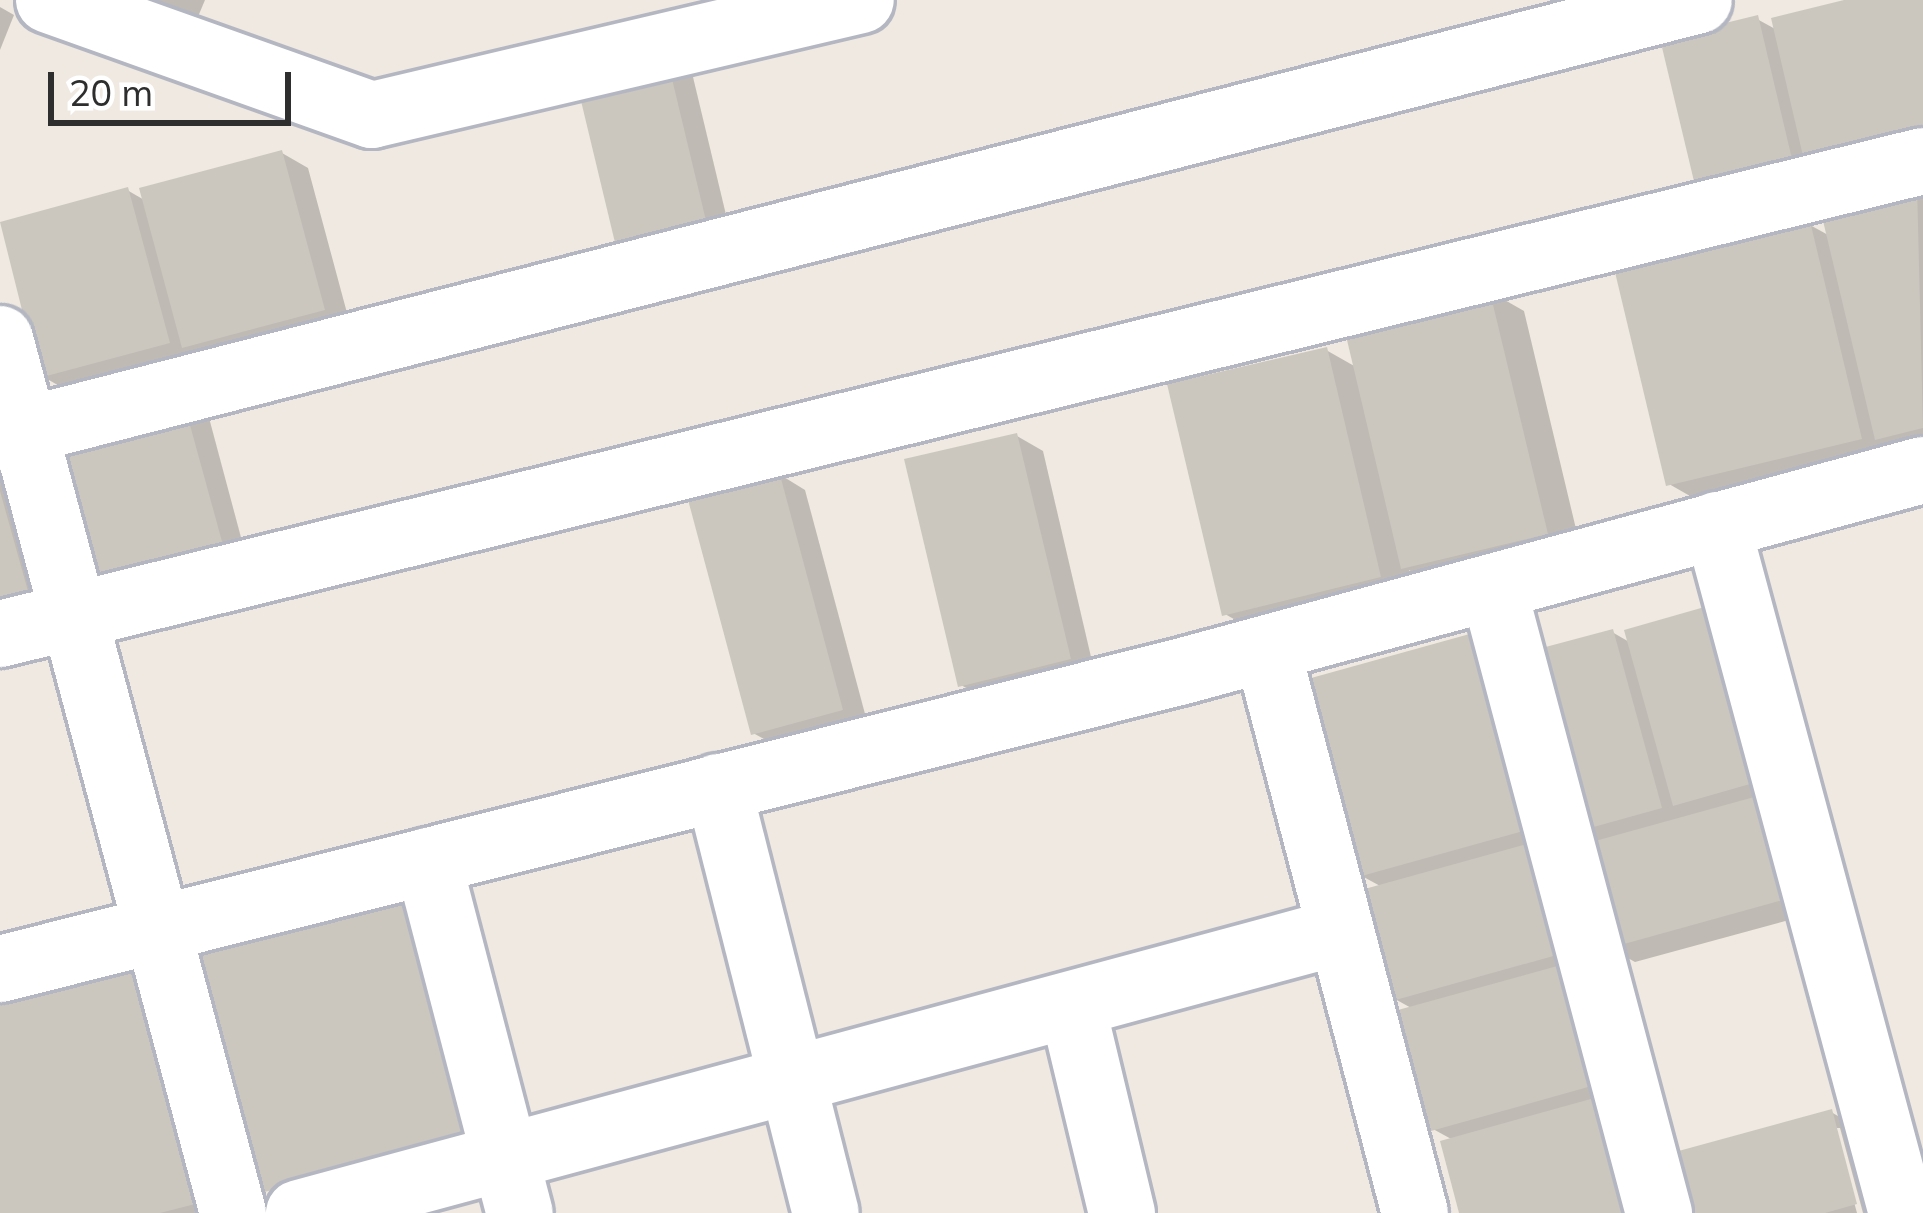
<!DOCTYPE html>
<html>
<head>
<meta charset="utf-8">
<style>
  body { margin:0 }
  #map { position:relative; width:1923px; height:1213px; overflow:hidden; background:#efe9e1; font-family:Mulish,sans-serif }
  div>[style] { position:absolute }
  .shadow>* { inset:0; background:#0003 }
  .building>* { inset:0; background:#cbc7bf }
  .roads { filter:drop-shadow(3px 0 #b4b7c1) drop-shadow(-3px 0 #b4b7c1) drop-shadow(0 3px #b4b7c1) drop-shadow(0 -3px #b4b7c1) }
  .street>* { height:66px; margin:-33px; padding:0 33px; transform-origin:33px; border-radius:33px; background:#fff }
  span { translate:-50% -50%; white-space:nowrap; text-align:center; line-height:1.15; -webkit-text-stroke:12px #fff; paint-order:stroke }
  .scale { position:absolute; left:48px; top:72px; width:243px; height:54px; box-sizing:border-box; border:6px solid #2e2e2e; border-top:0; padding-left:15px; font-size:36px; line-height:42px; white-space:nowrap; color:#2e2e2e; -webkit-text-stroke:9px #fff; paint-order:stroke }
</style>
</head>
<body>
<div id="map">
  <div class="shadow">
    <div style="clip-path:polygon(113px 0,205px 0,192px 31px)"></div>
    <div style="clip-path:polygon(1857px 0,1923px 0,1923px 169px,1727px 212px,1757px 19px,1777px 30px)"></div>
    <div style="clip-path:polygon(0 7px,14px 15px,0 50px)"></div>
    <div style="clip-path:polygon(667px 61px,693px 77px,733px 244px,646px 264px)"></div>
    <div style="clip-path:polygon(282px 153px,308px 168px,350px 324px,211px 361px,192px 351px,194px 357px,68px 391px,42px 376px,127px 190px,146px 201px)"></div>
    <div style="clip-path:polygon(1923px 192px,1923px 448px,1704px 504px,1669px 484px,1810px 225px,1830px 236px)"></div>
    <div style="clip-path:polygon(1489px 291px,1524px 311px,1582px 554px,1439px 588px,1409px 570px,1415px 597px,1260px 634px,1225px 614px,1326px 350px,1356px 367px)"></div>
    <div style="clip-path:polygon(182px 399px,208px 414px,250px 571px,118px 606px)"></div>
    <div style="clip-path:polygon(1017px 436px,1043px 451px,1095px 674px,987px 700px,961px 685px)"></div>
    <div style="clip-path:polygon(0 458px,58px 624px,0 639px)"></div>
    <div style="clip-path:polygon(779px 474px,805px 490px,868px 725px,780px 748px,753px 733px)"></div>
    <div style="clip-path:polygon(1708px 609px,1818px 912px,1635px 962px,1608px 947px,1662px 1158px,1831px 1112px,1857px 1127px,1881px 1213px,1863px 1213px,1840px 1128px,1834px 1128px,1857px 1213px,1463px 1213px,1453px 1140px,1433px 1129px,1413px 1009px,1395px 999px,1382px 887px,1360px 875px,1538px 652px,1612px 632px,1631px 643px)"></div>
    <div style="clip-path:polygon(0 1008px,235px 1213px,0 1213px)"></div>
  </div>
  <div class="building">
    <div style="clip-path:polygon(1844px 0,1923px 0,1923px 141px,1806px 169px,1771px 18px)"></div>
    <div style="clip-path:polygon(1758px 15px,1796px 176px,1698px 198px,1660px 39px)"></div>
    <div style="clip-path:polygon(667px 58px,708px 229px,617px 251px,576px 80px)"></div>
    <div style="clip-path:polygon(282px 150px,325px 310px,182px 348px,139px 188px)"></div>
    <div style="clip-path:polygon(1917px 184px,1923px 428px,1875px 440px,1820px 208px)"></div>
    <div style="clip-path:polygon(128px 187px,170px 343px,39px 378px,0 222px)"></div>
    <div style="clip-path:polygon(1810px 221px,1862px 439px,1666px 486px,1614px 268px)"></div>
    <div style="clip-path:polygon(1489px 288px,1548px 534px,1401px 569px,1343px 323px)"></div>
    <div style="clip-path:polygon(1327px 347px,1381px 577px,1222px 616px,1167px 384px)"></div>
    <div style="clip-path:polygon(182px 396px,226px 556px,89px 593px,46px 432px)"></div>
    <div style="clip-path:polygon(1017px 433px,1071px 659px,958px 687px,904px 459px)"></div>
    <div style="clip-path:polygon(779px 471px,843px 710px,751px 735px,687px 496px)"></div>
    <div style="clip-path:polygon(0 491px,33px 609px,0 618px)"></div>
    <div style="clip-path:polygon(1708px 606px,1757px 782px,1673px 806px,1624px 630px)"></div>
    <div style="clip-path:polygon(1502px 625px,1556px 822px,1358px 877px,1304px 680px)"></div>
    <div style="clip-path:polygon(1613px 629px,1662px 808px,1572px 833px,1523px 653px)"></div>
    <div style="clip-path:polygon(1765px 794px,1794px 897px,1606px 949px,1577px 846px)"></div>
    <div style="clip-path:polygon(1534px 842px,1564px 953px,1392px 1001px,1361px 890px)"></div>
    <div style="clip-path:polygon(421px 894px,485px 1133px,261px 1193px,197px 954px)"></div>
    <div style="clip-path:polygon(1579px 960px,1613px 1080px,1431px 1131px,1398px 1010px)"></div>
    <div style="clip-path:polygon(140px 967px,203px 1202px,160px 1213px,0 1213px,0 1005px)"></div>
    <div style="clip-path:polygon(1616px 1092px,1649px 1213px,1459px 1213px,1440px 1141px)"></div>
    <div style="clip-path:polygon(1832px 1109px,1857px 1204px,1825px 1213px,1668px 1213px,1653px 1158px)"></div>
  </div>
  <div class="roads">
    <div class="street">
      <div style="left:49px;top:0;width:343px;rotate:19.6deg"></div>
      <div style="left:372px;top:115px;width:502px;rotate:-13.23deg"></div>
      <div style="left:0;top:339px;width:905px;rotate:75.07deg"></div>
      <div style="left:0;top:437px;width:1754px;rotate:-14.42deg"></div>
      <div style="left:1717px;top:525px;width:712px;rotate:74.95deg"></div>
      <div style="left:1493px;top:587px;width:648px;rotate:75.15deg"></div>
      <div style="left:0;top:634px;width:1980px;rotate:-13.82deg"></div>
      <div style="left:1267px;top:649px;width:583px;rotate:75.3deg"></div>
      <div style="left:718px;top:787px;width:439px;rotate:75.8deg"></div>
      <div style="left:428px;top:861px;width:364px;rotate:75.4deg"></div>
      <div style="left:0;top:969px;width:1220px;rotate:-14.14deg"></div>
      <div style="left:1183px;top:671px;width:767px;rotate:-15.2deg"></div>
      <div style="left:1072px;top:1005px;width:214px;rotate:76.5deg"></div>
      <div style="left:299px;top:1213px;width:1076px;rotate:-15.13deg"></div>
    </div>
  </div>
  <div class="scale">20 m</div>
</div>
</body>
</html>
